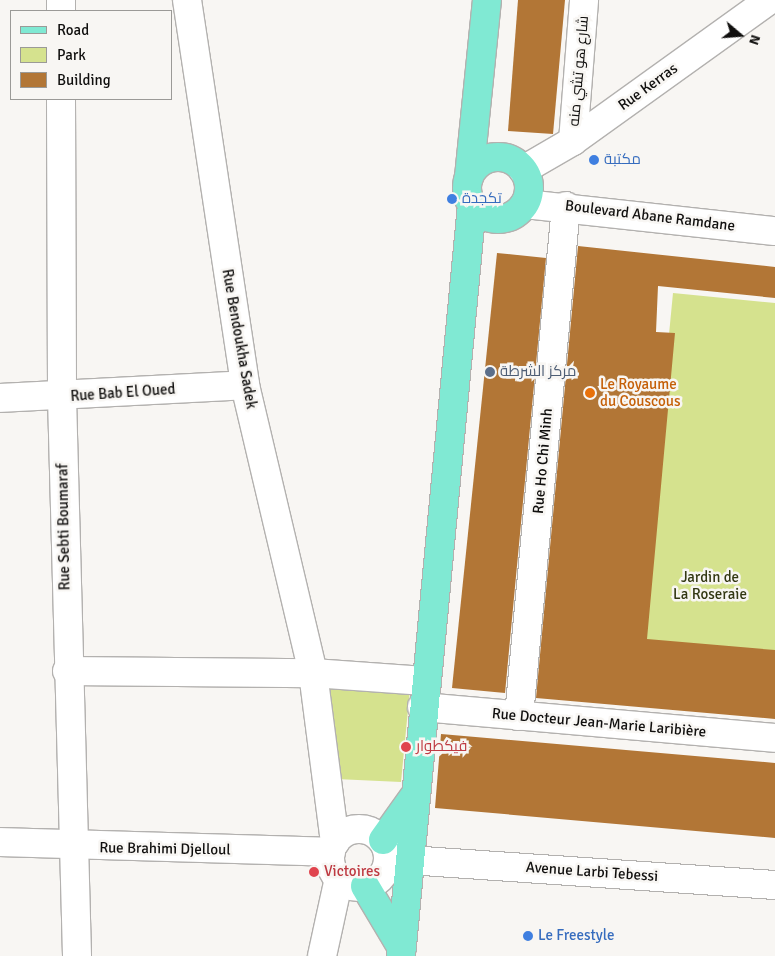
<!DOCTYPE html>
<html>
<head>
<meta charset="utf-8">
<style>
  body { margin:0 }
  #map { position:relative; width:775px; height:956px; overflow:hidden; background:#f8f6f3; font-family:Signika,Cairo,sans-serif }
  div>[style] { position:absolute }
  .green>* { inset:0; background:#d5e28e }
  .building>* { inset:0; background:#b27636 }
  .roads { filter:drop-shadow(1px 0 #b3b1af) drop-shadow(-1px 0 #b3b1af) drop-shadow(0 1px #b3b1af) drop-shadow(0 -1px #b3b1af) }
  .minor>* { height:28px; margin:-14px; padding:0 14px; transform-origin:14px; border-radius:14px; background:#fff }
  .minor>.ring { margin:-14px; padding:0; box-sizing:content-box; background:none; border:28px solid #fff; border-radius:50% }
  .major>* { height:28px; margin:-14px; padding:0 14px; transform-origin:14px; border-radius:14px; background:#80e9d3 }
  .major>.ring { margin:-14px; padding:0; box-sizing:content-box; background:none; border:28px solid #80e9d3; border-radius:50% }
  .dots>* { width:14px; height:14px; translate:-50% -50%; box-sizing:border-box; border:2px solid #f8f6f3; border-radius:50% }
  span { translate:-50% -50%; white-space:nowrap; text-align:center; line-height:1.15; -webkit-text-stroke:5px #f8f6f3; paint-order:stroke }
  .street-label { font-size:15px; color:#100f0e }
  .shop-label { font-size:15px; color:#366cbe }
  .left { translate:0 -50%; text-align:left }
  .service-label { font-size:15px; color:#4e5e75 }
  .food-label { font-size:15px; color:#c56008 }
  .park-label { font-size:15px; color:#333813 }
  .health-label { font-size:15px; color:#be3a42 }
  .legend { position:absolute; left:10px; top:10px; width:162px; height:90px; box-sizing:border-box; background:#f8f6f3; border:1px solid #9b9a97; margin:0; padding:6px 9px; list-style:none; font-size:15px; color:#100f0e }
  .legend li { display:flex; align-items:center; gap:10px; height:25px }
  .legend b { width:25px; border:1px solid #9b9a97 }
  .north { position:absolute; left:715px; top:10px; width:50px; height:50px; -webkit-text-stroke:4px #f8f6f3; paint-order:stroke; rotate:108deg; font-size:14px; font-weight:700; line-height:20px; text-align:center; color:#100f0e }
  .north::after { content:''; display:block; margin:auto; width:18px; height:22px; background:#100f0e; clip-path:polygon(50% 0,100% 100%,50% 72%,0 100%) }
</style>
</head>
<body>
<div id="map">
  <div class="green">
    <div style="clip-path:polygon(673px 293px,775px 303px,775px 657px,639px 645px)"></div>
    <div style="clip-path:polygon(328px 687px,410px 689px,401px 782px,336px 779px)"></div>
  </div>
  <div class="building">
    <div style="clip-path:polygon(518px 0,565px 0,553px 134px,508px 131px)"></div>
    <div style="clip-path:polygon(578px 246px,775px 267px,775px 298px,658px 286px,656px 332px,675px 333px,647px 639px,775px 650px,775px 719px,536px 698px)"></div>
    <div style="clip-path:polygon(497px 253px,546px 258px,505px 693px,452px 688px)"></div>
    <div style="clip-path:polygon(441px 734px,775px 763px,775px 838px,435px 808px)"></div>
  </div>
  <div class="roads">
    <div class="minor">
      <div style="left:61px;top:0;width:11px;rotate:90deg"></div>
      <div style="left:187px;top:0;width:389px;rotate:81.4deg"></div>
      <div style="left:245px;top:385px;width:296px;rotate:76.7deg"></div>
      <div style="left:313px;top:673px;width:171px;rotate:82.6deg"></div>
      <div style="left:61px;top:99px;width:298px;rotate:89.8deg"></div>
      <div style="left:62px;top:397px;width:559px;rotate:88.46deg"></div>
      <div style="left:573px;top:141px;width:141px;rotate:-85.5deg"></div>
      <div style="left:523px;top:170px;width:58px;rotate:-30.1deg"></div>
      <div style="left:573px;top:141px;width:241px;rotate:-35.7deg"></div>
      <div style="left:525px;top:204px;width:251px;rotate:6.2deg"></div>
      <div style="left:0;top:398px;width:245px;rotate:-3deg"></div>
      <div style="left:67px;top:671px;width:246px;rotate:0.5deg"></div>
      <div style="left:313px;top:673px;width:112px;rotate:4.1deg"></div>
      <div style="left:422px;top:707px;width:354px;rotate:5deg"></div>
      <div style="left:519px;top:716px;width:512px;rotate:-84.73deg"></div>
      <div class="ring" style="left:330px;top:829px;width:30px;height:30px"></div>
      <div style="left:0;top:842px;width:331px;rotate:1.7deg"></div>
      <div style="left:408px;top:860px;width:368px;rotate:3.9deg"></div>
      <div style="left:322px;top:956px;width:80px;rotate:-77.7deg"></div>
    </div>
    <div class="major">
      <div class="ring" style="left:467px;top:157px;width:34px;height:34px"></div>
      <div style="left:469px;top:177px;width:178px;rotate:-84.2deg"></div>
      <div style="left:383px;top:840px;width:52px;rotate:-54.5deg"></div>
      <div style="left:365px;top:886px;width:72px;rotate:59.2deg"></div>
      <div style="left:401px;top:956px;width:754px;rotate:-84.6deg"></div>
    </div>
  </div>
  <div class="dots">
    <div style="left:594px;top:160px;background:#3f7fe0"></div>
    <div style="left:452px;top:199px;background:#3f7fe0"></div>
    <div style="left:490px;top:372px;background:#5c6f8a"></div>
    <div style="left:590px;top:393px;background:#e8710a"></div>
    <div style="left:406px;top:747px;background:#e0444e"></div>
    <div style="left:314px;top:872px;background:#e0444e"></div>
    <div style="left:528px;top:936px;background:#3f7fe0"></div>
  </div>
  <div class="street-label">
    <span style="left:579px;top:71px;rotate:-85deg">شارع هو تشي منه</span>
    <span style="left:648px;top:87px;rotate:-36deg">Rue Kerras</span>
    <span style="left:650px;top:216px;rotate:7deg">Boulevard Abane Ramdane</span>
    <span style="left:239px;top:339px;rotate:80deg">Rue Bendoukha Sadek</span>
    <span style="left:123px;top:393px;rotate:-4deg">Rue Bab El Oued</span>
    <span style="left:543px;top:461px;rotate:-85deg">Rue Ho Chi Minh</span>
    <span style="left:64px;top:527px;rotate:-91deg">Rue Sebti Boumaraf</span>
    <span style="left:599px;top:723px;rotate:5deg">Rue Docteur Jean-Marie Laribière</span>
    <span style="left:165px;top:849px;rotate:1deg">Rue Brahimi Djelloul</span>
    <span style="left:592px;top:872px;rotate:4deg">Avenue Larbi Tebessi</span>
  </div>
  <div class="shop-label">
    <span class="left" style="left:604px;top:160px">مكتبة</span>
    <span class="left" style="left:462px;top:199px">تكجدة</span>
    <span class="left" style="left:538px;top:936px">Le Freestyle</span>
  </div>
  <div class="service-label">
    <span class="left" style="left:500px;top:372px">مركز الشرطة</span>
  </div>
  <div class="food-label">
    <span class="left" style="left:600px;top:393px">Le Royaume<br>du Couscous</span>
  </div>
  <div class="park-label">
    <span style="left:710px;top:586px">Jardin de<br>La Roseraie</span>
  </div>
  <div class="health-label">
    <span class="left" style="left:416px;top:747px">فيكطوار</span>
    <span class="left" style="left:324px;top:872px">Victoires</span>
  </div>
  <ul class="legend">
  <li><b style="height:6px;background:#80e9d3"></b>Road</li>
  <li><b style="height:14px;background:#d5e28e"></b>Park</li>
  <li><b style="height:14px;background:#b27636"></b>Building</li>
  </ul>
  <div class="north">N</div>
</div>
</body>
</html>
